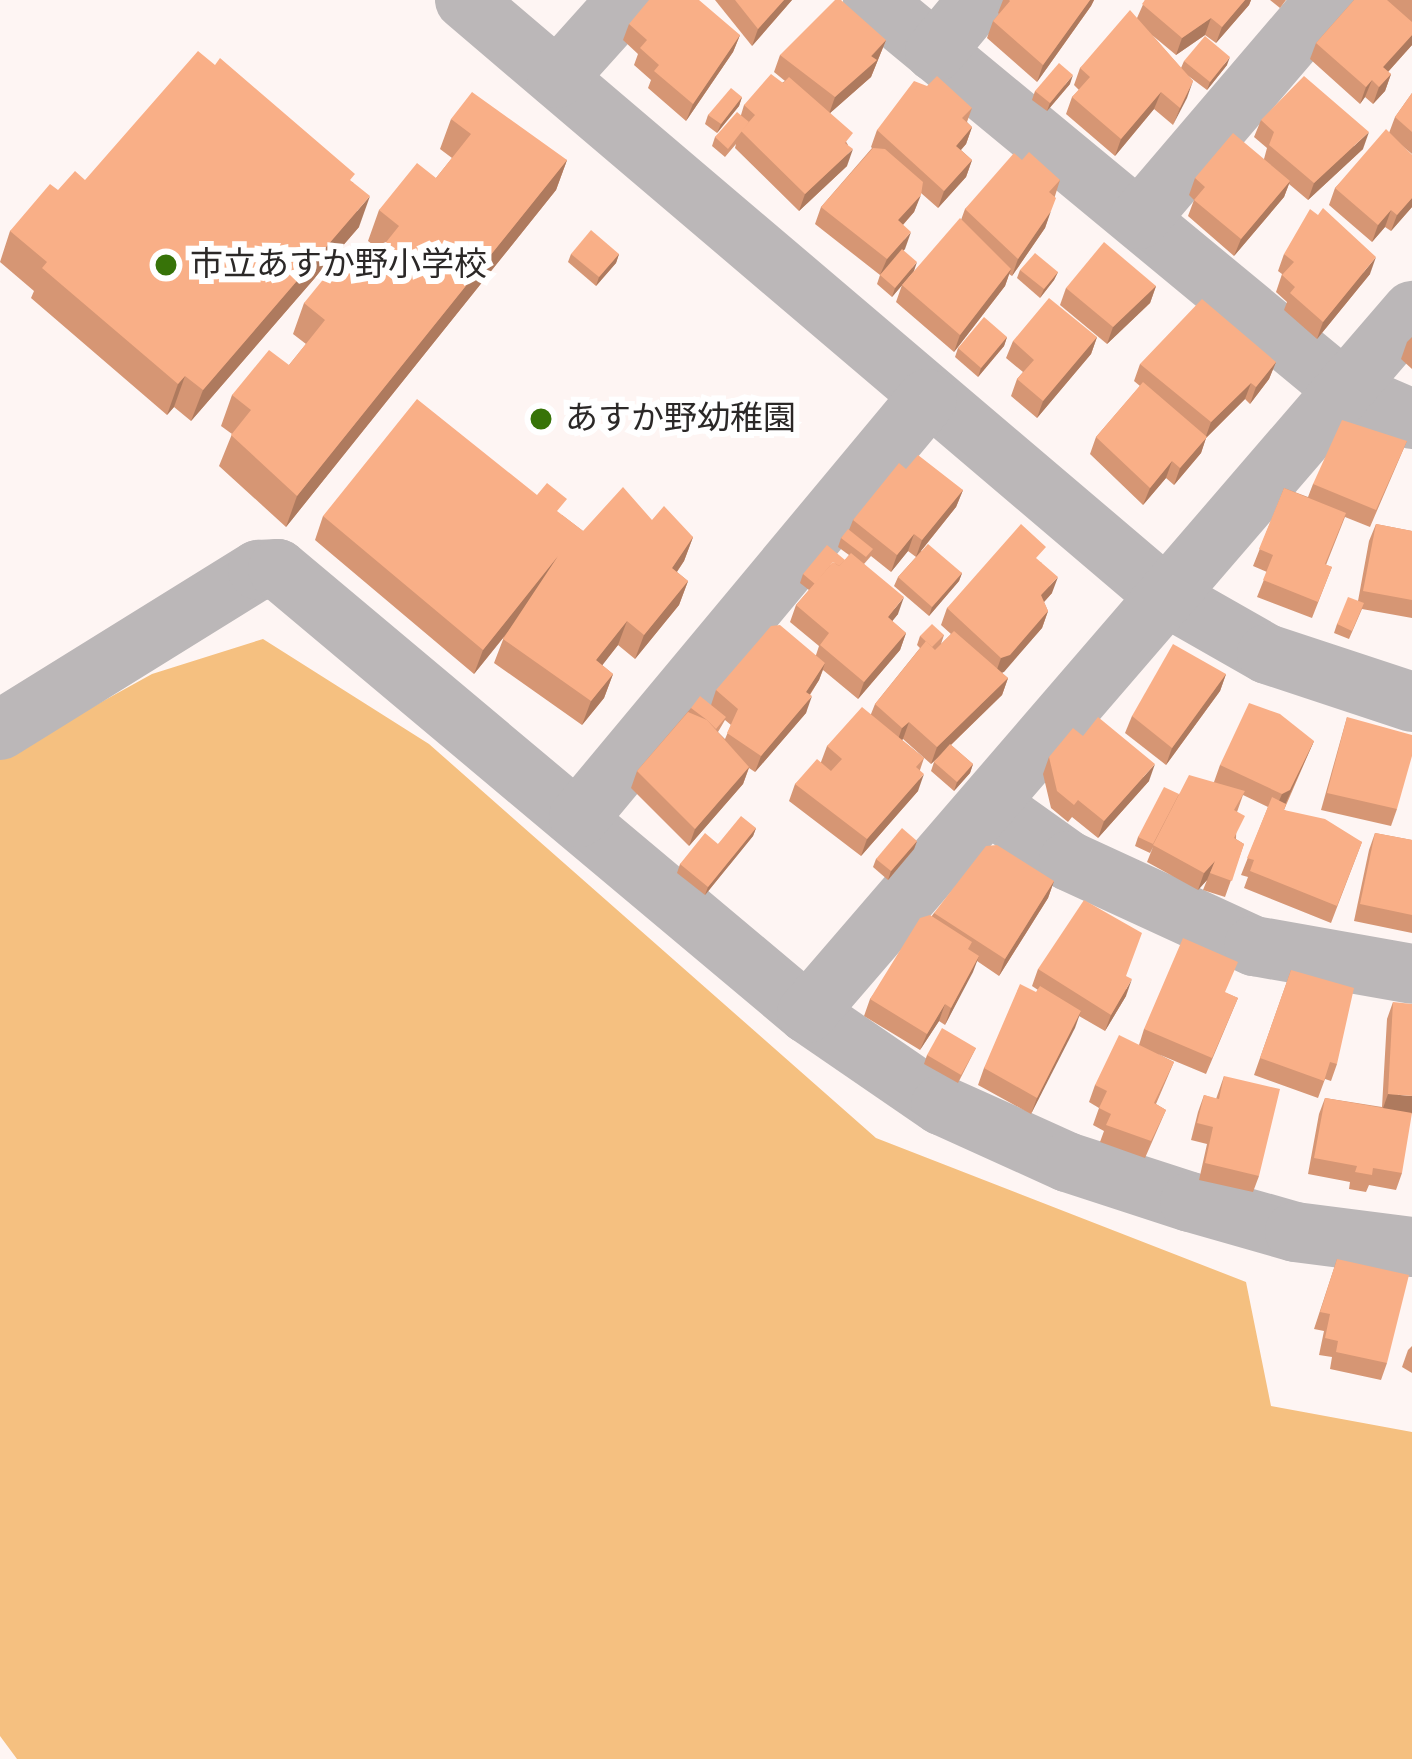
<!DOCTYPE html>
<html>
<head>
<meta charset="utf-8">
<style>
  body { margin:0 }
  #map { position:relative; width:1412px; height:1759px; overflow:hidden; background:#fef5f3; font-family:"Fira Sans","Noto Sans JP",sans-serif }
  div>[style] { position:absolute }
  .green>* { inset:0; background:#f5c080 }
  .minor>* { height:60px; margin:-30px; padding:0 30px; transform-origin:30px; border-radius:30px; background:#bbb7b8 }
  .wall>* { inset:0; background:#d69674 }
  .shaded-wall>* { inset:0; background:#ae7a5e }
  .building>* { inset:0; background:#f9af87 }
  .dots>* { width:33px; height:33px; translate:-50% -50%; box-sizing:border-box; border:6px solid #fff; border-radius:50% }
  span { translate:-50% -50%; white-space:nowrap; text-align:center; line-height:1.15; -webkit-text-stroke:12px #fff; paint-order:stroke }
  .poi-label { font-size:33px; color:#2b2827 }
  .left { translate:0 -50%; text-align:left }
</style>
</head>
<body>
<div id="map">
  <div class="green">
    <div style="clip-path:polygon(263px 639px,429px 744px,876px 1138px,1246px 1282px,1271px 1406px,1412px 1432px,1412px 1759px,17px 1759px,0 1736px,0 758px,152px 674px)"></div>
  </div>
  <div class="minor">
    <div style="left:465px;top:0;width:922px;rotate:40.38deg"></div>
    <div style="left:1167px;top:597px;width:115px;rotate:29.7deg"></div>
    <div style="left:1267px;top:654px;width:153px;rotate:18.3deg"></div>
    <div style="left:873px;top:0;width:612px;rotate:39.57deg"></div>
    <div style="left:1345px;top:390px;width:73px;rotate:23.4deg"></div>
    <div style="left:935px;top:52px;width:67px;rotate:-50.4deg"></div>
    <div style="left:557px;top:78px;width:105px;rotate:-48.1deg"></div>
    <div style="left:1139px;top:219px;width:288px;rotate:-49.5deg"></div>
    <div style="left:0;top:730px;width:304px;rotate:-31.8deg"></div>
    <div style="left:258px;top:570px;width:20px;rotate:-3deg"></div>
    <div style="left:278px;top:569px;width:691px;rotate:40.01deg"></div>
    <div style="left:807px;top:1013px;width:163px;rotate:34.5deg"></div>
    <div style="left:941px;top:1105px;width:138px;rotate:24.3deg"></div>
    <div style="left:1067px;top:1162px;width:129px;rotate:18deg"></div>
    <div style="left:1190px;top:1202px;width:109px;rotate:15.9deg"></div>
    <div style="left:1295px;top:1232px;width:118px;rotate:7.3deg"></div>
    <div style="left:989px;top:804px;width:98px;rotate:35.5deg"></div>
    <div style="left:1069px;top:861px;width:204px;rotate:24.7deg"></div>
    <div style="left:1254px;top:946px;width:160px;rotate:10deg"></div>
    <div style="left:579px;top:817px;width:544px;rotate:-50.22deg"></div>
    <div style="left:807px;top:1013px;width:927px;rotate:-49.24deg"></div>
  </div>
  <div class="wall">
    <div style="clip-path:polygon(715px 0,792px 0,752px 46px)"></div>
    <div style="clip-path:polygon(1003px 0,1094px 0,1091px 6px,1037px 82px,987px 38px,993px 21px,999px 14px,998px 13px)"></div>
    <div style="clip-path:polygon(1145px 0,1251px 0,1249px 5px,1216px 43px,1205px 35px,1176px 55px,1152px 35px,1181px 68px,1184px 61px,1227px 65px,1207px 90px,1187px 75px,1193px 81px,1173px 125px,1154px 109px,1115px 156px,1066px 114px,1072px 97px,1079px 90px,1074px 85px,1080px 68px,1137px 18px)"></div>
    <div style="clip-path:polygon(1270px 0,1286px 0,1280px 8px)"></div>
    <div style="clip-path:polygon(1354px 0,1412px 0,1412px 45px,1388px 72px,1391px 74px,1385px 91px,1373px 104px,1365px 97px,1360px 104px,1310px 59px,1316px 43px)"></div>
    <div style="clip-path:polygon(629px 24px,740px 35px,733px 52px,686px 121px,648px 88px,651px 80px,634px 65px,638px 54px,623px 40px)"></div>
    <div style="clip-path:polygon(886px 40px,871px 77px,830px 113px,848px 145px,847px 166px,799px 211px,735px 148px,736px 144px,725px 157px,712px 146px,715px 137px,741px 115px,744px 105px,785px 81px,774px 72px,780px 55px)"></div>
    <div style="clip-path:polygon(1070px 84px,1047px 111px,1032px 100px,1035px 91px)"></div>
    <div style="clip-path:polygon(1412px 93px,1412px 154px,1400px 144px,1412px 155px,1412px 207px,1391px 231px,1385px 227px,1372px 242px,1329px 205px,1335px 188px,1389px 133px,1395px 117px)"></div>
    <div style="clip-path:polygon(742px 97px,739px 106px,717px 133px,705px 124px,708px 115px)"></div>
    <div style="clip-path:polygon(972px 108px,967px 122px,972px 127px,966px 144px,961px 150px,972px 160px,966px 177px,938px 208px,921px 193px,914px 212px,903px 225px,905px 249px,903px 250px,914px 271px,892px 297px,877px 284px,880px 275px,815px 224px,821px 207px,872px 148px,871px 147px,877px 130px)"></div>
    <div style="clip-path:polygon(451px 119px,567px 160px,556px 190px,286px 527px,219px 466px,232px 434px,221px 426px,232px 395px,289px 365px,306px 344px,293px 334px,304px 303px,363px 271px,380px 250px,368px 241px,379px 210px,436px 178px,452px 158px,440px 149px)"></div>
    <div style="clip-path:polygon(1261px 120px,1363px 149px,1308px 200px,1289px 184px,1284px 197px,1234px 256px,1188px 216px,1194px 200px,1189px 195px,1195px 178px,1264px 159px,1267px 148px,1254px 137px)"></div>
    <div style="clip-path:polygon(1022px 160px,1060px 180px,1045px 228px,1012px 276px,1009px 274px,1005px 286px,954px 352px,896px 302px,902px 285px,961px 220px,965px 209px)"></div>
    <div style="clip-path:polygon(85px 180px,353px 182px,359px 227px,191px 421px,174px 407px,167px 415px,31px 298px,34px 291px,0 262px,10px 231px)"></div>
    <div style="clip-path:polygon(571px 254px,619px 254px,616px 263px,596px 286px,568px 262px)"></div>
    <div style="clip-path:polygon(1284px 254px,1370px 274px,1317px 339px,1284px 310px,1287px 302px,1276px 292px,1282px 274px,1278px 271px)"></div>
    <div style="clip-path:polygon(1020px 270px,1058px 272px,1054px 280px,1040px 298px,1017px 278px)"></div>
    <div style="clip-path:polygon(1156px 286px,1150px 303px,1107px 344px,1060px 305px,1066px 288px)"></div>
    <div style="clip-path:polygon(1007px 337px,1004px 346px,978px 377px,955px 357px,958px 348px)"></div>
    <div style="clip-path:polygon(1097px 337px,1091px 354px,1037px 418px,1011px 396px,1017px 379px,1023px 372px,1006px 358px,1013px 341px)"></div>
    <div style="clip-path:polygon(1412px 337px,1412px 369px,1401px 359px,1407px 342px)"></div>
    <div style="clip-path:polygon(1276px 362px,1269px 379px,1250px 404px,1245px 399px,1206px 438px,1201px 453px,1174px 485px,1166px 478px,1143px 505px,1090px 454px,1096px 437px,1140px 386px,1134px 381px,1140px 364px)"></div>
    <div style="clip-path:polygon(1407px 441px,1370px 527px,1345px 517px,1326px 565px,1332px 567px,1312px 618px,1257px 597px,1267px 572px,1253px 566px,1284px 488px,1308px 497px,1313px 484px)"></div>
    <div style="clip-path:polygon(evenodd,906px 469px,963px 490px,956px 507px,921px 551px,962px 573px,959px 581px,929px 616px,894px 586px,898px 577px,916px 557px,908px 551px,891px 572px,871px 556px,864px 564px,898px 614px,892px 621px,906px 633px,900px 650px,858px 699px,823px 670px,819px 680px,810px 695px,806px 713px,755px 772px,749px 768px,743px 784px,689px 846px,631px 788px,637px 771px,691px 708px,711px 705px,716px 690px,816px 655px,819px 646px,790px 622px,796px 605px,809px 590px,800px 583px,803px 574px,845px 560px,849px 555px,838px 547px,841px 538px,849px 530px,853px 520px,906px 469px,725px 720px,731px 725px,725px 739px,718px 732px,725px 720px)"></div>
    <div style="clip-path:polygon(562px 515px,583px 531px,652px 520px,693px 537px,684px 561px,677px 572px,688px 581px,679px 605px,635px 659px,618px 645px,602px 665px,613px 674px,604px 698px,582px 725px,494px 663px,504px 637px,474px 674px,315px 540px,323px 516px)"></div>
    <div style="clip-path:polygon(1376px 524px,1412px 531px,1412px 618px,1362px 609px,1349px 639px,1334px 633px,1337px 624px,1358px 601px,1369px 541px)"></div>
    <div style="clip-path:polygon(1041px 562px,1052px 593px,1044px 602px,1048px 611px,1042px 628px,1002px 673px,1008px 678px,1002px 695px,951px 745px,973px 764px,970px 773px,954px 791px,931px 771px,934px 762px,940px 756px,931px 764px,903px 739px,902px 740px,924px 758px,920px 770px,918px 791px,861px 856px,789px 801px,795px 784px,821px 762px,827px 746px,871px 714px,875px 704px,920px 648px,917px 645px,920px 636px,944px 635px,941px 644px,951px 634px,941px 625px,947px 608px)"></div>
    <div style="clip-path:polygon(1226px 674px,1220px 691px,1166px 765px,1125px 733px,1132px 716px)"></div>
    <div style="clip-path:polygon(1347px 717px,1397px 809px,1391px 826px,1321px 810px)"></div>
    <div style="clip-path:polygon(1083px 736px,1149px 781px,1098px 838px,1072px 817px,1068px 822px,1051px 808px,1043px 774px,1049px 757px)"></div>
    <div style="clip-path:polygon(1314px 741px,1284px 810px,1362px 842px,1331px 923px,1244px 888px,1248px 877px,1241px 875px,1268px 807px,1243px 795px,1237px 812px,1236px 839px,1244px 844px,1225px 897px,1203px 890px,1207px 880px,1198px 890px,1147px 862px,1153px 847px,1150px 853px,1135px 846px,1138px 837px,1179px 794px,1214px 782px,1220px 765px)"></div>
    <div style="clip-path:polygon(756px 828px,753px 836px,705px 895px,677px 873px,680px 864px,718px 844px)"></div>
    <div style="clip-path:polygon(1375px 833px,1412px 840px,1412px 933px,1354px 921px,1369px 850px)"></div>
    <div style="clip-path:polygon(917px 841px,914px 849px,888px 880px,873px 867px,876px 859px)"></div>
    <div style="clip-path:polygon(1054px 881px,1048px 898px,999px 976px,977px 961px,945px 1025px,939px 1021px,920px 1050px,864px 1016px,870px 999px,934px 913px)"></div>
    <div style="clip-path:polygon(1038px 969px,1126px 976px,1126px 996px,1105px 1031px,1079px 1016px,1031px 1114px,978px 1085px,984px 1068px,1038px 990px,1032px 986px)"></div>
    <div style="clip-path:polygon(1291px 970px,1337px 1064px,1331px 1081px,1325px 1079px,1318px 1098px,1254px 1075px)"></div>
    <div style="clip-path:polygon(1226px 993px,1238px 998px,1206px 1074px,1158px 1054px,1174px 1062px,1156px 1104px,1166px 1110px,1145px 1158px,1100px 1142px,1104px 1131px,1093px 1125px,1099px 1108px,1089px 1102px,1095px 1085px,1139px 1045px,1144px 1029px)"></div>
    <div style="clip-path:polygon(1393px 1002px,1402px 1173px,1396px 1190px,1369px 1185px,1366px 1192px,1349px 1189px,1350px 1182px,1308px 1174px,1319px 1114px,1325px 1098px,1382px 1107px,1387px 1019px)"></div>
    <div style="clip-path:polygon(976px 1048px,958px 1083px,924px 1064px,927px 1055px)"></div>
    <div style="clip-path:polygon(1224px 1076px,1259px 1176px,1253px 1192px,1199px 1180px,1207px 1144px,1191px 1140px,1198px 1112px,1204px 1095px,1216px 1099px)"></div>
    <div style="clip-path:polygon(1337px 1259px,1387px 1363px,1381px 1380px,1330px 1369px,1332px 1357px,1319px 1355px,1324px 1331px,1314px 1329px)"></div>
    <div style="clip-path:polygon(1412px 1346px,1412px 1373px,1402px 1367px,1408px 1350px)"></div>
  </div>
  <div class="shaded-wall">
    <div style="clip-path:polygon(784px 0,792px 0,752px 46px,758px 29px)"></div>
    <div style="clip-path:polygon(1090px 0,1094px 0,1091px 6px,1037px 82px,1043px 65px)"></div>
    <div style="clip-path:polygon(1245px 0,1251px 0,1249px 5px,1216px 43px,1222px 27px)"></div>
    <div style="clip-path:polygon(1211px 18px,1205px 35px,1176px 55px,1182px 38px)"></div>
    <div style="clip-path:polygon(740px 35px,733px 52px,686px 121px,693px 104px)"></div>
    <div style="clip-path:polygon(1412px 35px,1412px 45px,1377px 84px,1383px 67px)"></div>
    <div style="clip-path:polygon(886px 40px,871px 77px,829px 114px,835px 97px)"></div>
    <div style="clip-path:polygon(1230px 57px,1227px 65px,1207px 90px,1210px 82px)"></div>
    <div style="clip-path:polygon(1391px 74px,1385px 91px,1373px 104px,1379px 87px)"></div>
    <div style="clip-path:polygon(1073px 75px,1070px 84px,1047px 111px,1050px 103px)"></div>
    <div style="clip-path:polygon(1372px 80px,1365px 97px,1360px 104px,1366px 87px)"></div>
    <div style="clip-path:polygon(1193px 81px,1187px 98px,1173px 125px,1180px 108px)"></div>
    <div style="clip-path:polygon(1161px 92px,1154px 109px,1115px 156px,1121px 139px)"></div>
    <div style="clip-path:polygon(742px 97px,739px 106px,717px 133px,721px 124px)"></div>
    <div style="clip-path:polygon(972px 127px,966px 144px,950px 162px,956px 146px)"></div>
    <div style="clip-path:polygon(1369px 132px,1363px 149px,1308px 200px,1314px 183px)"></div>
    <div style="clip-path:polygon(853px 149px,847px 166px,799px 211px,805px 194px)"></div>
    <div style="clip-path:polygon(567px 160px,556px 190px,286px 527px,297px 496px)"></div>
    <div style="clip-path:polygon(972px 160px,966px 177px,938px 208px,944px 191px)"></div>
    <div style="clip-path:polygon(1290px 181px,1284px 197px,1234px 256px,1241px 239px)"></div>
    <div style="clip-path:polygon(921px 195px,914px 212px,892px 237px,898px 220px)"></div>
    <div style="clip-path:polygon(370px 196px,359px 227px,191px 421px,203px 390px)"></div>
    <div style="clip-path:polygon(1412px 198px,1412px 207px,1391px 231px,1397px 215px)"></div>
    <div style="clip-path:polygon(1391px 210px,1385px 227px,1372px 242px,1378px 225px)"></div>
    <div style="clip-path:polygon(1051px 211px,1045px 228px,1012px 276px,1018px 259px)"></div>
    <div style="clip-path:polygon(911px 232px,905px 249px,880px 275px,887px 259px)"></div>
    <div style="clip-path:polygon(619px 254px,616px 263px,596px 286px,599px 277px)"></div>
    <div style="clip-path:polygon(1376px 257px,1370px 274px,1317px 339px,1323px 322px)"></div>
    <div style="clip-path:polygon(917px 262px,914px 271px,892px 297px,895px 288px)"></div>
    <div style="clip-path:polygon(1011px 269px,1005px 286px,954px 352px,960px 335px)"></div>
    <div style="clip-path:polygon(1058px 272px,1054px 280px,1040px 298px,1044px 289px)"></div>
    <div style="clip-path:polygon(1156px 286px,1150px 303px,1107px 344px,1113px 327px)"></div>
    <div style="clip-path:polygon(1007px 337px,1004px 346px,978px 377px,981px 368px)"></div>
    <div style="clip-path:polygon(1097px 337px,1091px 354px,1037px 418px,1043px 401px)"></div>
    <div style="clip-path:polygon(1276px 362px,1269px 379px,1250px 404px,1256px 387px)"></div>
    <div style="clip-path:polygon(185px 376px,174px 407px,167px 415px,178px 384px)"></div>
    <div style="clip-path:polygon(1251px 383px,1245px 399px,1206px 438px,1201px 453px,1174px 485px,1180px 468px,1205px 439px,1211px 422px)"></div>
    <div style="clip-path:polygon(1172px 461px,1166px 478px,1143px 505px,1150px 488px)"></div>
    <div style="clip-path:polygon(963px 490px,956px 507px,916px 557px,922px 540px)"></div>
    <div style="clip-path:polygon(914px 534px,908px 551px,891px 572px,897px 555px)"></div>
    <div style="clip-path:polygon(693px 537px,684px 561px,663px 592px,672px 568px)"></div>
    <div style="clip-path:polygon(558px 556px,549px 580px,474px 674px,483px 650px)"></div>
    <div style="clip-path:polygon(962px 573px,959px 581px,929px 616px,932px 607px)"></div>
    <div style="clip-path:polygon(1058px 577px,1052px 593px,1035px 612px,1041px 595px)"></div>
    <div style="clip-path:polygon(688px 581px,679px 605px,635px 659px,644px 635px)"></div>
    <div style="clip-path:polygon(904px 597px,898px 614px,882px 634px,888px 617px)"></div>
    <div style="clip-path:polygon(1048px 611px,1042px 628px,1004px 672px,995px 675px,1001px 658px)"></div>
    <div style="clip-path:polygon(627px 621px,618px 645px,587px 685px,596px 660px)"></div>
    <div style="clip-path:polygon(906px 633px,900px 650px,858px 699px,864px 682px)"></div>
    <div style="clip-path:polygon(825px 663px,819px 680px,800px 709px,806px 692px)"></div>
    <div style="clip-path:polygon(613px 674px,604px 698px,582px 725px,591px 701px)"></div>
    <div style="clip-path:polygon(1226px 674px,1220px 691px,1166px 765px,1172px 748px)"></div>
    <div style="clip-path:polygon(1008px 678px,1002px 695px,931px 764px,937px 747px)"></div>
    <div style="clip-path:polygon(812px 696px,806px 713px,755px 772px,761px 756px)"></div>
    <div style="clip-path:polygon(909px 722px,903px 739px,896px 745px,902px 728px)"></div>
    <div style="clip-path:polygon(1314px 741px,1284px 807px,1275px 810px,1282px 794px)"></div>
    <div style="clip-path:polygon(973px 764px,970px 773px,954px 791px,957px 782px)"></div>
    <div style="clip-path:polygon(1155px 764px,1149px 781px,1098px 838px,1104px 821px)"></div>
    <div style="clip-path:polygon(749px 767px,743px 784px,689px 846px,695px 829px)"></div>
    <div style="clip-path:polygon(924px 774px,918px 791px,861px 856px,867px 839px)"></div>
    <div style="clip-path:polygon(756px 828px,753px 836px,705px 895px,708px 887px)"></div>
    <div style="clip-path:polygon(917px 841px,914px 849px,888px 880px,891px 871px)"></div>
    <div style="clip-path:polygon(1215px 861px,1207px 880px,1198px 890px,1204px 873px)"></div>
    <div style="clip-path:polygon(1054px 881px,1048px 898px,999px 976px,1005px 959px)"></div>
    <div style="clip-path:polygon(979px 956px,973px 972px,945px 1025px,951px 1008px)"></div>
    <div style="clip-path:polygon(1132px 979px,1126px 996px,1105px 1031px,1111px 1015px)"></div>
    <div style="clip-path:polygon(945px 1004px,939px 1021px,920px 1050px,927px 1034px)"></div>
    <div style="clip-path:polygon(1081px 1011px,1075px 1028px,1031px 1114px,1037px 1098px)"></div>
    <div style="clip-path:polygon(1388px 1094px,1412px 1096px,1412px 1114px,1382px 1111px)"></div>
  </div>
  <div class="building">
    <div style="clip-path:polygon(649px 0,699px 0,740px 35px,693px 104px,654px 71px,659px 65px,640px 48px,647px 40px,629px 24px)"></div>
    <div style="clip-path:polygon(735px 0,784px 0,758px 29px)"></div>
    <div style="clip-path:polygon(835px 0,841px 0,886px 40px,871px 56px,877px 60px,835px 97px,780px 55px)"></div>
    <div style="clip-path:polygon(1009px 0,1090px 0,1043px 65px,993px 21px,1010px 1px)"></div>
    <div style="clip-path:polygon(1145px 0,1245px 0,1222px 27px,1211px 18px,1182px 38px,1142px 4px)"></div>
    <div style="clip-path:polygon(1354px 0,1387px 0,1412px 22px,1412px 35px,1383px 67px,1391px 74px,1379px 87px,1372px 80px,1366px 87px,1316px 43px)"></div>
    <div style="clip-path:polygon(1130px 10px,1193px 81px,1180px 108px,1161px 92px,1121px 139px,1072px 97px,1090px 77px,1080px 68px)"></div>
    <div style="clip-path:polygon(1205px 36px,1230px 57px,1210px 82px,1184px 61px)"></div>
    <div style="clip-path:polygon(198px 51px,215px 65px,220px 58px,355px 174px,350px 180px,370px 196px,203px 390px,185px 376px,178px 384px,42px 268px,47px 262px,10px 231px,50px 184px,58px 190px,75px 171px,85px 180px)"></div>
    <div style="clip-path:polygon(1059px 63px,1073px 75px,1050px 103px,1035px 91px)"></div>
    <div style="clip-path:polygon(771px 74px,783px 83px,789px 77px,853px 133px,845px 143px,853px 149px,805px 194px,741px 131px,755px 115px,744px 105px)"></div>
    <div style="clip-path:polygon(937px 76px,972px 108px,962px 118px,972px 127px,956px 146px,972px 160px,944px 191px,877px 130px,914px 81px,927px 86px)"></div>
    <div style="clip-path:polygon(1304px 76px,1369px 132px,1314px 183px,1269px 145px,1274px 132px,1261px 120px)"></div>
    <div style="clip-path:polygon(731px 88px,742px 97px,721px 124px,708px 115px)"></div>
    <div style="clip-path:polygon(472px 92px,567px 160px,297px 496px,231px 435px,251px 410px,232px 395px,269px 350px,289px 365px,325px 320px,304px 303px,343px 255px,363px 271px,399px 226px,379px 210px,417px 163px,436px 178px,471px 134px,451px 119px)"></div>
    <div style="clip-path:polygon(1412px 93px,1412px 132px,1395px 117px)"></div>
    <div style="clip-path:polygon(737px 112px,749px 122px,728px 149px,715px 137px)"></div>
    <div style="clip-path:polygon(1386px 129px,1412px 155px,1412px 198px,1397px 215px,1391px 210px,1378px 225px,1335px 188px)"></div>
    <div style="clip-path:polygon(1233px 133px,1290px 181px,1241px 239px,1194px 200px,1205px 187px,1195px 178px)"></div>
    <div style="clip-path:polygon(873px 148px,885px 149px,923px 182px,921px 195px,898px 220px,911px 232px,887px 259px,821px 207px)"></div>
    <div style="clip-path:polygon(1029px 152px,1060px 180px,1049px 192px,1056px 198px,1051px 211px,1018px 259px,965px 209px,1014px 153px,1022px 160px)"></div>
    <div style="clip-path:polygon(1323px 208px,1376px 257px,1323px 322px,1290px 293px,1295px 287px,1282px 275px,1294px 262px,1284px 254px,1310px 209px,1318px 215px)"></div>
    <div style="clip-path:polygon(960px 218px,1011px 269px,960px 335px,902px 285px)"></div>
    <div style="clip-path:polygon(591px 230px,619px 254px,599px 277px,571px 254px)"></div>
    <div style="clip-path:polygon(1104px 242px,1156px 286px,1113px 327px,1066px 288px)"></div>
    <div style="clip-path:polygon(902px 249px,917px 262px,895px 288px,880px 275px)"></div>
    <div style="clip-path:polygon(1035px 253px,1058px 272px,1044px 289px,1020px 270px)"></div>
    <div style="clip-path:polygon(1049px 298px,1097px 337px,1043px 401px,1017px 379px,1034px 360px,1013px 341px)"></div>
    <div style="clip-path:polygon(1202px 299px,1276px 362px,1256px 387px,1251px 383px,1211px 422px,1140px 364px)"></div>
    <div style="clip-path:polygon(984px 317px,1007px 337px,981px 368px,958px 348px)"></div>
    <div style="clip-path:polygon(1143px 382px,1207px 437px,1180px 468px,1172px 461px,1150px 488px,1096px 437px)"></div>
    <div style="clip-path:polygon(417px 399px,537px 495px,547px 483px,567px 499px,557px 511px,583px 531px,623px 487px,652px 520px,664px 506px,693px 537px,672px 568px,688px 581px,644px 635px,627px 621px,596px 660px,613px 674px,591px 701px,503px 639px,558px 556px,483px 650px,323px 516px)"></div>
    <div style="clip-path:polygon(1342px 420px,1407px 441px,1376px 510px,1313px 484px)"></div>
    <div style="clip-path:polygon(918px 455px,963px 490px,922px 540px,914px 534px,897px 555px,853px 520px,899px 463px,906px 469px)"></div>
    <div style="clip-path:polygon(1284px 488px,1346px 513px,1325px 564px,1332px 567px,1318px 602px,1263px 580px,1273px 555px,1259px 549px)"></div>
    <div style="clip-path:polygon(1021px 524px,1046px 547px,1036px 558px,1058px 577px,1041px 595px,1048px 611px,1010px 655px,1001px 658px,947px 608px)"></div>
    <div style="clip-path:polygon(1376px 524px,1412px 531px,1412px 600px,1363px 591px)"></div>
    <div style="clip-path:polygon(848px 529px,873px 549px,866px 557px,841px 538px)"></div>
    <div style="clip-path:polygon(928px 544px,962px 573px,932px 607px,898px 577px)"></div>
    <div style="clip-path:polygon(827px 545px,845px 560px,839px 566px,833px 562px,815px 584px,803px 574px)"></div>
    <div style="clip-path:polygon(851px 553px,904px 597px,888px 617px,906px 633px,864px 682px,820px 645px,829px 633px,796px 605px,833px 562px,839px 566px)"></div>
    <div style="clip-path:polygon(1348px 597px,1364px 603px,1352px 631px,1337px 624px)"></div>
    <div style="clip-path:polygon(932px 624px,944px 635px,932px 647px,920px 636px)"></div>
    <div style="clip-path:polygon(780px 625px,825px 663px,806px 692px,812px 696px,761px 756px,727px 733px,738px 709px,716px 690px,771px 626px)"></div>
    <div style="clip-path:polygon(954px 631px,1008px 678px,937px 747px,909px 722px,902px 728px,875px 704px,926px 641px,935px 650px)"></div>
    <div style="clip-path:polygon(1173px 644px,1226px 674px,1172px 748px,1132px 716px)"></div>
    <div style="clip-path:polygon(700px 696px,726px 717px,716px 729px,707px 720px,691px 708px)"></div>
    <div style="clip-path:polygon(1249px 703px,1280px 714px,1314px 741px,1290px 790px,1282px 794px,1220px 765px)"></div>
    <div style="clip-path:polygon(862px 707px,924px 758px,916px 767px,924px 774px,867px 839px,795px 784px,817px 759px,831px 771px,842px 759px,827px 746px)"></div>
    <div style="clip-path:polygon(688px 712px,707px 720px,749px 767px,695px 829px,637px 771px)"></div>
    <div style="clip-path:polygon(1098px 717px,1155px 764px,1104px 821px,1078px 800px,1074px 805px,1057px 791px,1049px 757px,1073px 728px,1083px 736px)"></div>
    <div style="clip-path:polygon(1347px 717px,1412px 735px,1412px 756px,1397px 809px,1327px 793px)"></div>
    <div style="clip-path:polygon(950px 744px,973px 764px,957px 782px,934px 762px)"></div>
    <div style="clip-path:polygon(1189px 775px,1245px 791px,1234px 810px,1245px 816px,1234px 838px,1244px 844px,1232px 881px,1210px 873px,1215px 861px,1204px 873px,1153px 845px)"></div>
    <div style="clip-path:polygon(1164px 787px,1179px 794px,1153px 844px,1138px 837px)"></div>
    <div style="clip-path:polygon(1272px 797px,1286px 804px,1284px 810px,1325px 819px,1362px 842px,1337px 906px,1250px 871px,1254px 860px,1247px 858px)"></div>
    <div style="clip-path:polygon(741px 816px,756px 828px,708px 887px,680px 864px,705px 833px,718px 844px)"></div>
    <div style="clip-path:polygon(902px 828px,917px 841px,891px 871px,876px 859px)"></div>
    <div style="clip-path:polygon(1375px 833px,1412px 840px,1412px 915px,1360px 904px)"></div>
    <div style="clip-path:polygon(997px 845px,1054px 881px,1005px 959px,934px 913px,986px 846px)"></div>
    <div style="clip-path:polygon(1084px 900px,1142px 933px,1126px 976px,1132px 979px,1111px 1015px,1038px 969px)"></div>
    <div style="clip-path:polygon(930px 915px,972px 942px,968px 949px,979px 956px,951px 1008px,945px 1004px,927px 1034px,870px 999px,920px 918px)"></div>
    <div style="clip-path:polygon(1183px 938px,1238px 962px,1225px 992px,1238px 998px,1212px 1058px,1144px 1029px)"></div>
    <div style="clip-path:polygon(1291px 970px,1354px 988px,1337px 1064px,1330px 1062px,1324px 1081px,1260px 1058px)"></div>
    <div style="clip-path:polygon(1020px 984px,1036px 992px,1040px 986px,1081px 1011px,1037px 1098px,984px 1068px)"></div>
    <div style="clip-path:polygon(1393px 1002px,1412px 1004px,1412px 1096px,1388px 1094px)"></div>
    <div style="clip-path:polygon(942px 1028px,976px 1048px,961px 1075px,927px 1055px)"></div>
    <div style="clip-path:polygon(1119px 1035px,1174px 1062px,1154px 1103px,1166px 1110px,1151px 1141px,1106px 1125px,1111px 1114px,1099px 1108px,1107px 1091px,1095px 1085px)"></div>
    <div style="clip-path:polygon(1224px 1076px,1280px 1089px,1259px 1176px,1205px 1163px,1213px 1127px,1197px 1123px,1204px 1095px,1219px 1099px)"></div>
    <div style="clip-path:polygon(1325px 1098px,1412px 1113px,1402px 1173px,1373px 1168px,1372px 1175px,1355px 1172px,1357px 1166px,1314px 1158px)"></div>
    <div style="clip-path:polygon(1337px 1259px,1409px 1275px,1387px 1363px,1336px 1352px,1338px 1341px,1325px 1338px,1330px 1314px,1320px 1312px)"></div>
  </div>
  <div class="dots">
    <div style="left:166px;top:265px;background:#377308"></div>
    <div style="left:541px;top:419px;background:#377308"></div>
  </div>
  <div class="poi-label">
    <span class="left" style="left:190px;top:265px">市立あすか野小学校</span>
    <span class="left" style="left:565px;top:419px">あすか野幼稚園</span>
  </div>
</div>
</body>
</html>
